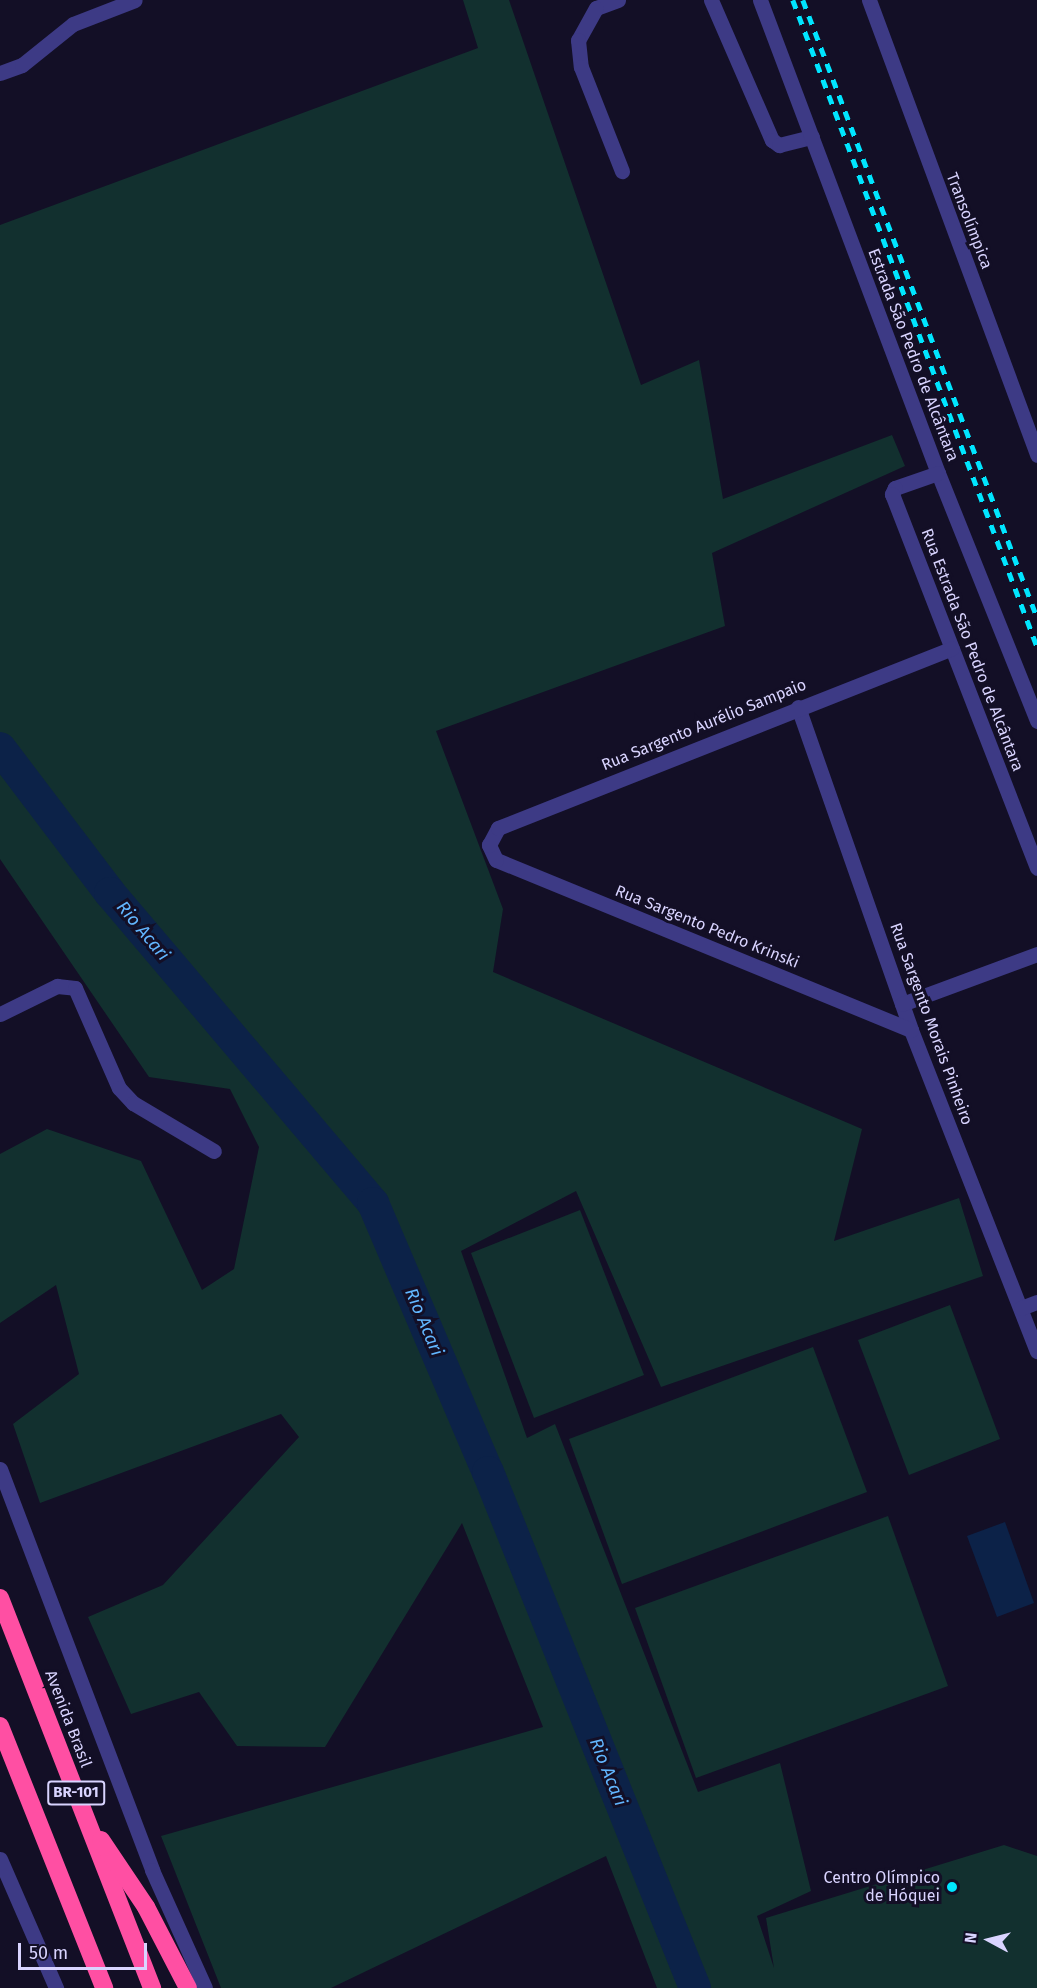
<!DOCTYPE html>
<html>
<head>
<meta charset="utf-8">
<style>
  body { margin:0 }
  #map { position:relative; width:1037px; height:1988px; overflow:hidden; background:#130f26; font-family:"Fira Sans",sans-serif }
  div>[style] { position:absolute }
  .green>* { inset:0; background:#12302f }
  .water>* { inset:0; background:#0c2248 }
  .river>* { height:32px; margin:-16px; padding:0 16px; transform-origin:16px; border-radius:16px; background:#0c2248 }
  .minor>* { height:15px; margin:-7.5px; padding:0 7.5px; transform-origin:7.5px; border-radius:7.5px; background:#3d3a85 }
  .highway>* { height:18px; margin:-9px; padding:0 9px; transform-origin:9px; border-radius:9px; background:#ff4fa3 }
  .rail>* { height:4.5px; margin-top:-2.25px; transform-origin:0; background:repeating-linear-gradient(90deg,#00e5ff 0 9px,transparent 0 17px) }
  .dots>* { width:16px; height:16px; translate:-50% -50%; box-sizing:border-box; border:3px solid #130f26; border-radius:50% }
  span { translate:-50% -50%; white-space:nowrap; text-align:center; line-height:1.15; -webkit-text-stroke:6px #130f26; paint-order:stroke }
  .shield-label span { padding:2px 4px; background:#130f26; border:2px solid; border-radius:4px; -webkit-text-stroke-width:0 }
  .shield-label { font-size:15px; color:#d9d4ff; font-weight:700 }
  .street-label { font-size:16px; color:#d9d4ff }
  .poi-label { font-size:16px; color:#d9d4ff }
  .right { translate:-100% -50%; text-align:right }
  .water-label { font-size:18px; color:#62b6ff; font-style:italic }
  .north { position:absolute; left:959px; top:1910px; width:60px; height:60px; -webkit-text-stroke:4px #130f26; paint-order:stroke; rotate:277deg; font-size:16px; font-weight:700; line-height:24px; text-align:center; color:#d9d4ff }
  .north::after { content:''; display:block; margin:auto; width:21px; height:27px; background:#d9d4ff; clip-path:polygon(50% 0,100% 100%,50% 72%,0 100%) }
  .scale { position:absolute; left:18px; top:1943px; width:129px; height:27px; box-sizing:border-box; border:3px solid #d9d4ff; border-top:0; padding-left:8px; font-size:18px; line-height:21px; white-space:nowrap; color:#d9d4ff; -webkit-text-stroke:4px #130f26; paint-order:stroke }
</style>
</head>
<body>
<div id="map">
  <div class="green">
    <div style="clip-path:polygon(463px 0,509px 0,641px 385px,699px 360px,723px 499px,892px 435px,905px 466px,712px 553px,725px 626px,436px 731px,503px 909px,493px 972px,862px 1129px,834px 1241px,959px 1198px,983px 1276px,661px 1387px,576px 1191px,461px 1251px,527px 1438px,555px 1424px,698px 1792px,780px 1763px,811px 1891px,757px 1916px,774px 1968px,766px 1918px,1004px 1845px,1037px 1856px,1037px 1988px,657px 1988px,606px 1856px,331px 1988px,221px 1988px,161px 1836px,543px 1727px,462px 1523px,325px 1747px,237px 1746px,199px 1692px,131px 1714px,88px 1617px,163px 1585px,299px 1437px,281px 1414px,40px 1503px,13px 1424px,79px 1374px,56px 1285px,0 1323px,0 1154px,47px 1129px,141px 1161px,202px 1290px,234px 1269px,259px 1147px,230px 1089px,149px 1077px,0 859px,0 225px,478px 48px)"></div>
    <div style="clip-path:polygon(580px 1210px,644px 1375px,534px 1418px,471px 1253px)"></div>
    <div style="clip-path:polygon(950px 1305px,1000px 1439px,909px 1475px,858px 1340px)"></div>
    <div style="clip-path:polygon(813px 1347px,867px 1492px,622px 1584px,569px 1439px)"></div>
    <div style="clip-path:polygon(888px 1516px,948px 1686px,696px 1778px,635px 1608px)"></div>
  </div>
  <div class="water">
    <div style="clip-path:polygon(1005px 1522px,1034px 1603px,997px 1617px,967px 1536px)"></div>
  </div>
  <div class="river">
    <div style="left:0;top:748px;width:182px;rotate:52.8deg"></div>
    <div style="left:110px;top:893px;width:407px;rotate:49.7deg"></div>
    <div style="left:373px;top:1203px;width:293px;rotate:66.9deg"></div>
    <div style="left:488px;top:1472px;width:556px;rotate:68.14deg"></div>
  </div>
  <div class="minor">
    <div style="left:618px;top:0;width:23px;rotate:160deg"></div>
    <div style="left:596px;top:8px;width:37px;rotate:119deg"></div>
    <div style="left:578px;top:40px;width:27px;rotate:84deg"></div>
    <div style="left:581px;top:67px;width:112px;rotate:68.5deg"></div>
    <div style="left:711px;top:0;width:153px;rotate:66.5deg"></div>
    <div style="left:772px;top:140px;width:9px;rotate:36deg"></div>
    <div style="left:779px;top:145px;width:34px;rotate:-14deg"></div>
    <div style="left:760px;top:0;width:505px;rotate:69.38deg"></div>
    <div style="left:938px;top:473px;width:267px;rotate:68.2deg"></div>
    <div style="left:869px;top:0;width:485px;rotate:69.7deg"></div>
    <div style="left:0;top:73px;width:23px;rotate:-20deg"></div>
    <div style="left:22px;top:65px;width:65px;rotate:-38.8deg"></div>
    <div style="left:73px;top:24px;width:66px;rotate:-21.2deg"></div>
    <div style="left:938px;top:473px;width:46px;rotate:160.8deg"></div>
    <div style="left:895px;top:488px;width:7px;rotate:117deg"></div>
    <div style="left:892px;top:494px;width:401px;rotate:68.8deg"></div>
    <div style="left:798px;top:707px;width:342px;rotate:70.7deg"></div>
    <div style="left:911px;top:1030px;width:345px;rotate:68.6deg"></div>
    <div style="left:902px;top:1004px;width:144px;rotate:-20.3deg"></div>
    <div style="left:0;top:1014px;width:64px;rotate:-26.2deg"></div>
    <div style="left:57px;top:986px;width:18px;rotate:6deg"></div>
    <div style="left:75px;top:988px;width:109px;rotate:66.3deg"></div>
    <div style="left:119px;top:1088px;width:21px;rotate:47deg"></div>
    <div style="left:133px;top:1103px;width:94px;rotate:30.7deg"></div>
    <div style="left:911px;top:1030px;width:448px;rotate:-157.7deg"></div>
    <div style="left:496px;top:860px;width:17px;rotate:-115deg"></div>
    <div style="left:489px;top:845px;width:19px;rotate:-62deg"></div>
    <div style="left:498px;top:828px;width:488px;rotate:-21.6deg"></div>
    <div style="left:1021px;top:1308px;width:17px;rotate:-21deg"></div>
    <div style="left:0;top:1469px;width:429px;rotate:69.2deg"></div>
    <div style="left:152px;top:1870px;width:129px;rotate:65.8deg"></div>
    <div style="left:0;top:1859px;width:141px;rotate:66.5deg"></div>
  </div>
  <div class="highway">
    <div style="left:0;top:1598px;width:419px;rotate:68.7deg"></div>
    <div style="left:0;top:1726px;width:282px;rotate:68.3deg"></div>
    <div style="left:101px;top:1840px;width:81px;rotate:56.1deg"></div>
    <div style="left:146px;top:1907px;width:91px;rotate:62.6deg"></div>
  </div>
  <div class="rail">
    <div style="left:793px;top:0;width:691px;rotate:69.31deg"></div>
    <div style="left:803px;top:0;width:660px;rotate:69.23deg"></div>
  </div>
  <div class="dots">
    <div style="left:952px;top:1887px;background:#00e5ff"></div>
  </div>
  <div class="shield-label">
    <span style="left:76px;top:1793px">BR-101</span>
  </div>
  <div class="street-label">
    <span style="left:969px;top:221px;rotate:69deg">Transolímpica</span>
    <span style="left:913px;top:355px;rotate:69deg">Estrada São Pedro de Alcântara</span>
    <span style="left:972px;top:650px;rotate:69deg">Rua Estrada São Pedro de Alcântara</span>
    <span style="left:704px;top:725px;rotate:-22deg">Rua Sargento Aurélio Sampaio</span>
    <span style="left:707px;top:927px;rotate:22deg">Rua Sargento Pedro Krinski</span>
    <span style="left:931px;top:1024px;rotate:70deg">Rua Sargento Morais Pinheiro</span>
    <span style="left:68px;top:1719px;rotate:69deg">Avenida Brasil</span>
  </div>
  <div class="poi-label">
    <span class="right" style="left:940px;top:1887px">Centro Olímpico<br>de Hóquei</span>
  </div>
  <div class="water-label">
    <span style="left:143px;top:931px;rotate:50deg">Rio Acari</span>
    <span style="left:424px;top:1322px;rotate:67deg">Rio Acari</span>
    <span style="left:608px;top:1772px;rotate:68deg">Rio Acari</span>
  </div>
  <div class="north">N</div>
  <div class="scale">50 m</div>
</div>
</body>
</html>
